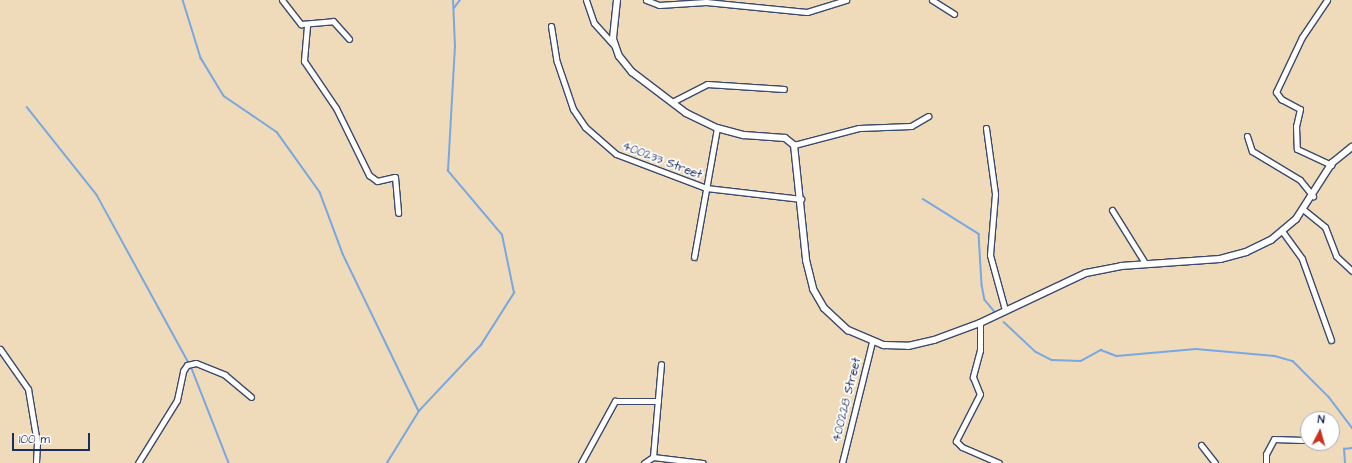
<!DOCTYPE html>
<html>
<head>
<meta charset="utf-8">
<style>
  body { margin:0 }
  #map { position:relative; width:1352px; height:463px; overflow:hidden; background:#efdbba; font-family:"Architects Daughter",sans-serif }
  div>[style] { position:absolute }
  .stream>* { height:1.5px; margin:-0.75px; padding:0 0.75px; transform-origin:0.75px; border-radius:0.75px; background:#78a7e2 }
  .roads { filter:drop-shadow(1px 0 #3b496c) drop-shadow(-1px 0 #3b496c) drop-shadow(0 1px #3b496c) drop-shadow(0 -1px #3b496c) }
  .minor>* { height:5px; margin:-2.5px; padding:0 2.5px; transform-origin:2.5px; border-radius:2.5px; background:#fff }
  .tertiary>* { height:6px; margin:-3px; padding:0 3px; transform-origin:3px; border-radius:3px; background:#fff }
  span { translate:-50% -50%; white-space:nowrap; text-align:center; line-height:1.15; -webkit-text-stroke:3.5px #fff; paint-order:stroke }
  .street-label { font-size:12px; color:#1b2f5e }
  .north { position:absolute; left:1300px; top:411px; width:40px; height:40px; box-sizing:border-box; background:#fff; border:1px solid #a4acbf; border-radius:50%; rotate:6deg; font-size:11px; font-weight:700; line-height:16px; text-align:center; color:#1b2f5e }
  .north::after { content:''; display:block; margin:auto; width:14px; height:18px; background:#c8321e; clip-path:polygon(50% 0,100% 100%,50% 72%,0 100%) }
  .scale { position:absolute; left:12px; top:433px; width:78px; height:18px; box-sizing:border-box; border:2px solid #1b2f5e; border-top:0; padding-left:5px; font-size:12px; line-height:14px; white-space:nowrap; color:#1b2f5e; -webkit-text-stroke:3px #fff; paint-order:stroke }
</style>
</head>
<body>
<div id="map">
  <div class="stream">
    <div style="left:183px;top:0;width:61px;rotate:72.8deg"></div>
    <div style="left:201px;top:58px;width:44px;rotate:58.8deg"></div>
    <div style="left:224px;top:96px;width:64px;rotate:34.2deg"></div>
    <div style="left:277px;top:132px;width:74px;rotate:54.4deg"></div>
    <div style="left:320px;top:192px;width:66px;rotate:69.6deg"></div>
    <div style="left:343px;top:254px;width:174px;rotate:64.2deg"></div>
    <div style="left:454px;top:8px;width:10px;rotate:-53deg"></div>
    <div style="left:27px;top:107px;width:112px;rotate:51.5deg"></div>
    <div style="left:97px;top:195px;width:192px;rotate:61.3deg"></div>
    <div style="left:923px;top:199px;width:66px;rotate:32deg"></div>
    <div style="left:979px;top:234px;width:51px;rotate:86.6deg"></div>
    <div style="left:982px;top:285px;width:15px;rotate:79deg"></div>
    <div style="left:985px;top:300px;width:16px;rotate:50deg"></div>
    <div style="left:1004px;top:322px;width:44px;rotate:43.2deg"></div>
    <div style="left:1036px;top:352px;width:18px;rotate:27deg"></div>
    <div style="left:1052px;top:360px;width:29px;rotate:2deg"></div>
    <div style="left:1081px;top:361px;width:23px;rotate:-29deg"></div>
    <div style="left:1101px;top:350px;width:17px;rotate:21deg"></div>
    <div style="left:1117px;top:356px;width:79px;rotate:-5.1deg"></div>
    <div style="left:1196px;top:349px;width:79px;rotate:5.1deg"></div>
    <div style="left:1275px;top:356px;width:19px;rotate:16deg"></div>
    <div style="left:1293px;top:361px;width:51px;rotate:45deg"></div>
    <div style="left:1329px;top:397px;width:39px;rotate:53deg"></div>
    <div style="left:191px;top:366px;width:104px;rotate:68.6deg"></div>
    <div style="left:387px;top:463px;width:61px;rotate:-58.4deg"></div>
    <div style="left:419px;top:411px;width:91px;rotate:-46.8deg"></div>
    <div style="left:481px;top:345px;width:62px;rotate:-57.6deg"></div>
    <div style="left:514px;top:293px;width:59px;rotate:-101.7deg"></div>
    <div style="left:502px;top:235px;width:84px;rotate:-130.2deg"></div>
    <div style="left:448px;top:171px;width:124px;rotate:-86.8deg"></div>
    <div style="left:455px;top:47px;width:47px;rotate:-92.4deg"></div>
    <div style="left:1345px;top:463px;width:14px;rotate:-94deg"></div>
    <div style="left:1344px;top:449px;width:8px;rotate:-7deg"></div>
  </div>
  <div class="roads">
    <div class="minor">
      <div style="left:282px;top:0;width:31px;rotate:52deg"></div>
      <div style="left:301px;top:24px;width:32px;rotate:-5deg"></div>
      <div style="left:333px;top:21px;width:24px;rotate:48deg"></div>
      <div style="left:586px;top:0;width:24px;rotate:71deg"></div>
      <div style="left:594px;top:23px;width:30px;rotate:48deg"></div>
      <div style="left:646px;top:0;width:14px;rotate:21deg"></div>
      <div style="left:659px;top:5px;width:47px;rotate:-3.7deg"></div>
      <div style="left:706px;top:2px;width:101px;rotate:5.7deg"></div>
      <div style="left:807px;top:12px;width:41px;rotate:-17.1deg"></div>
      <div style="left:932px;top:0;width:26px;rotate:32deg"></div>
      <div style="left:1327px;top:0;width:45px;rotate:124deg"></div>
      <div style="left:1302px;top:37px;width:61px;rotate:115.3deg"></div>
      <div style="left:1276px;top:92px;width:9px;rotate:54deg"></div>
      <div style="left:1281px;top:99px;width:21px;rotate:28deg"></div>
      <div style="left:1300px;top:109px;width:17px;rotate:103deg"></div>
      <div style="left:1296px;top:126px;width:23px;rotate:88deg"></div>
      <div style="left:1297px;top:149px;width:38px;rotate:25deg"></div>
      <div style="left:307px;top:26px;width:35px;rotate:95deg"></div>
      <div style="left:304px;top:61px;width:57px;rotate:55.8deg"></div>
      <div style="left:336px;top:108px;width:75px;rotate:63.8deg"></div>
      <div style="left:369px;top:175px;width:10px;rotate:37deg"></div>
      <div style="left:377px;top:181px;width:18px;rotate:-13deg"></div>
      <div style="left:395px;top:177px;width:36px;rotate:85deg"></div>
      <div style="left:551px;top:26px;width:36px;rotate:81deg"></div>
      <div style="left:557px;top:62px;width:50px;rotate:71.2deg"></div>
      <div style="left:573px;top:109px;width:22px;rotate:56deg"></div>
      <div style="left:585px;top:127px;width:41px;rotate:41.1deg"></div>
      <div style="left:616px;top:154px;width:96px;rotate:20.7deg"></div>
      <div style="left:706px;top:188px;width:96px;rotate:6.6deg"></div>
      <div style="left:672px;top:102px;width:39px;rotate:-27deg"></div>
      <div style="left:707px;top:84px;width:77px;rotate:3.7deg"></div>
      <div style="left:986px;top:128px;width:67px;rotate:82.2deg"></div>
      <div style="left:995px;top:194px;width:61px;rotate:94.7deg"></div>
      <div style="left:990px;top:255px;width:57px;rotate:74.7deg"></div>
      <div style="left:1247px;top:136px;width:16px;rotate:72deg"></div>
      <div style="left:1252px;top:151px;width:56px;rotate:31.1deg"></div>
      <div style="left:1300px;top:180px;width:21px;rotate:51deg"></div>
      <div style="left:794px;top:145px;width:67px;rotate:-14.7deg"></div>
      <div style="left:859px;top:128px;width:52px;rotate:-2.2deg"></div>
      <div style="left:911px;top:126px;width:20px;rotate:-30deg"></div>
      <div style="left:1112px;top:210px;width:62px;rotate:58.1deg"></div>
      <div style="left:1304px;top:210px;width:27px;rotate:39deg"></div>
      <div style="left:1325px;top:227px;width:31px;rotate:69deg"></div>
      <div style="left:1336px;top:256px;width:22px;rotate:43deg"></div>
      <div style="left:1282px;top:231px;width:34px;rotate:54deg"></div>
      <div style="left:1302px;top:259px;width:86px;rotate:70.3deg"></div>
      <div style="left:694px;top:257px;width:131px;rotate:-79.9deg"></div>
      <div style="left:980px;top:323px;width:27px;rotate:90deg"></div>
      <div style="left:980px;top:350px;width:28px;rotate:105deg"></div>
      <div style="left:973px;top:377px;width:18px;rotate:68deg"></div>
      <div style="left:980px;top:394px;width:53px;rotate:117.1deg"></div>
      <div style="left:956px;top:441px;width:8px;rotate:45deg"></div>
      <div style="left:962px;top:447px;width:40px;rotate:23.4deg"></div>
      <div style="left:0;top:349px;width:49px;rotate:55deg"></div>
      <div style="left:28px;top:389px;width:55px;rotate:80.5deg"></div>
      <div style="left:37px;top:443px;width:20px;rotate:93deg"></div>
      <div style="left:1201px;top:445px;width:23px;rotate:52deg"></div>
      <div style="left:653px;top:457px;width:93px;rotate:-85.1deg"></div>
      <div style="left:138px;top:463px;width:74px;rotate:-58.2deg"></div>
      <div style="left:177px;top:400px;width:30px;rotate:-78deg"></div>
      <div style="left:183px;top:371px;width:7px;rotate:-56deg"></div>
      <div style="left:187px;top:365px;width:9px;rotate:-13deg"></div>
      <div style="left:196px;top:363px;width:31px;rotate:22deg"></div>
      <div style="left:225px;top:375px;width:34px;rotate:40deg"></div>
      <div style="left:581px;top:463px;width:71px;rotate:-61.3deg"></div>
      <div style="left:615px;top:401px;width:43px"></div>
      <div style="left:644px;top:463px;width:11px;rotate:-34deg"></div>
      <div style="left:653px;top:457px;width:50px;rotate:6.8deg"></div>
      <div style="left:842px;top:463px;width:125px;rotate:-76.1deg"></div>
      <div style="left:1266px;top:463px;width:9px;rotate:-90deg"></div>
      <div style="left:1266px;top:454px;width:17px;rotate:-62deg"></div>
      <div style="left:1274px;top:439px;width:29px;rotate:2deg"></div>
    </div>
    <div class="tertiary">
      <div style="left:617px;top:0;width:39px;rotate:96deg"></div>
      <div style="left:613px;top:39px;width:18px;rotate:71deg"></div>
      <div style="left:619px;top:56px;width:21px;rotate:51deg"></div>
      <div style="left:632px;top:72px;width:68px;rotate:37.2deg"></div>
      <div style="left:686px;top:113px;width:34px;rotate:26deg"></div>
      <div style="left:717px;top:128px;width:28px;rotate:15deg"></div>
      <div style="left:744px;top:135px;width:41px;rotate:4.2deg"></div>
      <div style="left:785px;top:138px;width:11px;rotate:38deg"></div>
      <div style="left:794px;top:145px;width:116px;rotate:84deg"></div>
      <div style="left:806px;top:260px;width:30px;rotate:76deg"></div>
      <div style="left:813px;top:289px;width:22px;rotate:60deg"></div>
      <div style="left:824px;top:308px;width:33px;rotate:43deg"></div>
      <div style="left:848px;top:330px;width:39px;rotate:23deg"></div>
      <div style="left:884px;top:345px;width:24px;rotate:2deg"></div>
      <div style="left:908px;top:346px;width:27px;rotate:-13deg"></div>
      <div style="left:934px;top:340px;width:49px;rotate:-20.3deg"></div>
      <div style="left:980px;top:323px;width:117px;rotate:-25.3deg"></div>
      <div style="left:1086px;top:273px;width:36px;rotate:-11deg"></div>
      <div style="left:1121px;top:266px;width:99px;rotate:-4deg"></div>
      <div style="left:1220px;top:259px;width:27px;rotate:-15deg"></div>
      <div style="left:1246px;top:252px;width:28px;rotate:-26deg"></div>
      <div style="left:1271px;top:240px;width:33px;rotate:-40deg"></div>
      <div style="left:1296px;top:219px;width:67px;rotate:-57.3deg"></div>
      <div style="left:1332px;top:163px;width:26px;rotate:-39deg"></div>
    </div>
  </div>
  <div class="street-label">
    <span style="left:662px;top:161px;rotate:21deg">400233 Street</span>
    <span style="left:847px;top:400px;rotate:-76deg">400228 Street</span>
  </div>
  <div class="north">N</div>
  <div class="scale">100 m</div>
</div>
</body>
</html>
